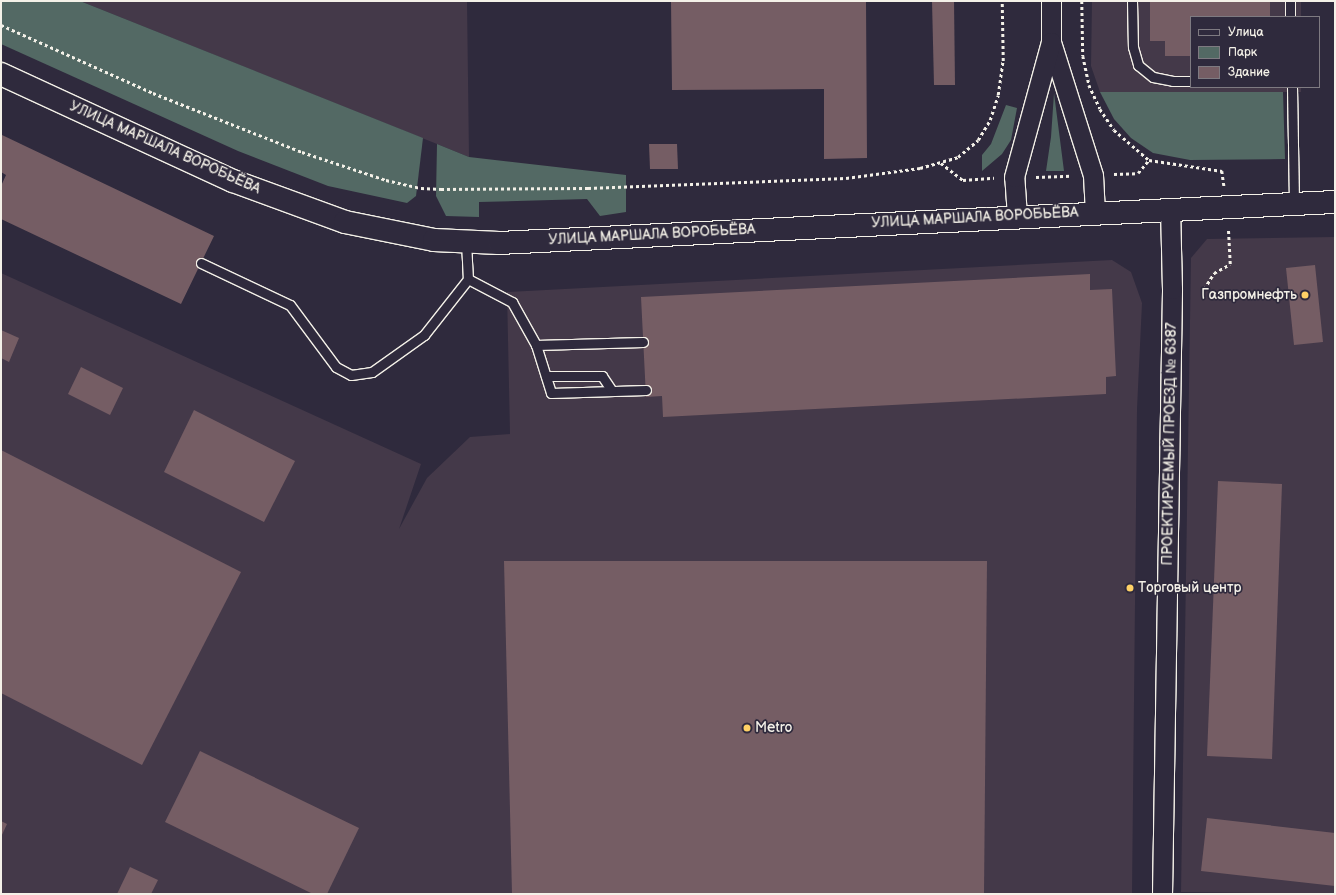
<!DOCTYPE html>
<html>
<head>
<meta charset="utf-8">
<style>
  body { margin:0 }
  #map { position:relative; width:1336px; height:895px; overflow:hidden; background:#2f2a3d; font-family:"Balsamiq Sans",sans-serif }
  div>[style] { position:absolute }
  .built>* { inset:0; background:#443949 }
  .green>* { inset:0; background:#536964 }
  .building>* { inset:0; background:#755d64 }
  .path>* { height:2.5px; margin-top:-1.25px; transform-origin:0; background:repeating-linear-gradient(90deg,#f4f1e8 0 3px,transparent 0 6px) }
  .roads { filter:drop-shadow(1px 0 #f4f1e8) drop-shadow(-1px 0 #f4f1e8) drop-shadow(0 1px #f4f1e8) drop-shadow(0 -1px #f4f1e8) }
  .lane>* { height:9px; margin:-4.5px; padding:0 4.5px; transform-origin:4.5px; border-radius:4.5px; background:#2f2a3d }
  .street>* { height:19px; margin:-9.5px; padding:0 9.5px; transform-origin:9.5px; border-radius:9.5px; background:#2f2a3d }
  .secondary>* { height:22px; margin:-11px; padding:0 11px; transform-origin:11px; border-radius:11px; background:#2f2a3d }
  .dots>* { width:11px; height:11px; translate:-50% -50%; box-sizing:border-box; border:2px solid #2f2a3d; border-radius:50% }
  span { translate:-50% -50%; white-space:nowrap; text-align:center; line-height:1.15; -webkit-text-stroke:3.5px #2f2a3d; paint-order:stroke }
  .street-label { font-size:14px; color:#f4f1e8 }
  .poi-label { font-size:14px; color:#f4f1e8 }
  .right { translate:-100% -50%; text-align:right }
  .left { translate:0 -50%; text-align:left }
  .frame { position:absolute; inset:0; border:2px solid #f4f1e8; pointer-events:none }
  .legend { position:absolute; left:1190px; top:16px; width:130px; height:72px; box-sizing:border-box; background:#2f2a3d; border:1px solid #7e7a81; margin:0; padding:5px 7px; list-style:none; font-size:12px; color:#f4f1e8 }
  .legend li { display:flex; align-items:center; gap:8px; height:20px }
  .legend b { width:20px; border:1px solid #7e7a81 }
</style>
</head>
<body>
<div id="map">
  <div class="built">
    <div style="clip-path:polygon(80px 1px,467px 1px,469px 157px,437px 144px)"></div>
    <div style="clip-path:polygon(1092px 1px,1301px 1px,1301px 17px,1191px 17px,1191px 87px,1301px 87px,1301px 92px,1100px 92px,1091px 66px)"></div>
    <div style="clip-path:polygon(1335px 237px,1335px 894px,1181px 892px,1191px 258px,1207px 239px)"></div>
    <div style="clip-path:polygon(1112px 260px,1131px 272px,1142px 303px,1137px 409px,1132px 894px,1px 894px,1px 273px,421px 464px,399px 529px,427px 478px,470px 437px,510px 434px,507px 292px)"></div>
  </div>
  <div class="green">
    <div style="clip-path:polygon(1px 1px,80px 1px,423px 138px,416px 196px,407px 203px,328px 186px,238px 151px,1px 44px)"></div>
    <div style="clip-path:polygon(1100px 92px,1283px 92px,1285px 159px,1190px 160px,1153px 153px,1131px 138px,1114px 119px)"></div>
    <div style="clip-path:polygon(1054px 93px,1064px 171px,1046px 171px,1051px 137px)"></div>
    <div style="clip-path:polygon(1006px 105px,1017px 108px,1011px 140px,1002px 154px,982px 171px,982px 155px,991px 144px)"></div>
    <div style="clip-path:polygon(437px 144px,469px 157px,626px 175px,626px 212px,600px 216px,587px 199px,479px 202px,479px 217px,446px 216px,436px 196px)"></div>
  </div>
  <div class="building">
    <div style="clip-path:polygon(671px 1px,866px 1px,867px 158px,824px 159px,824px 89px,672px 90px)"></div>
    <div style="clip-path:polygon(932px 1px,954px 1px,955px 85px,934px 85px)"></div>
    <div style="clip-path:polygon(1150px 1px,1270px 1px,1270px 17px,1191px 17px,1191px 56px,1165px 56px,1165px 41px,1150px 41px)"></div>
    <div style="clip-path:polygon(2px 135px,214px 236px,181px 304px,1px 219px,1px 186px,6px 175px,1px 172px)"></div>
    <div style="clip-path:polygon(649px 144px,677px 144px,678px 169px,650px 169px)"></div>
    <div style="clip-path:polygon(1315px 265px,1323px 342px,1294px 345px,1286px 268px)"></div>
    <div style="clip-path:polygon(1090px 274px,1090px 290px,1112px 289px,1116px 376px,1106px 377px,1106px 394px,663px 417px,662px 396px,646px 397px,641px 297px)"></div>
    <div style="clip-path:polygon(1px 330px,19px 338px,9px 362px,1px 358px)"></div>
    <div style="clip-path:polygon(81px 367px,123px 388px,110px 415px,68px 394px)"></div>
    <div style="clip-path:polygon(194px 410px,295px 461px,264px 522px,164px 472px)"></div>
    <div style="clip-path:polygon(1px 450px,241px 572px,142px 765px,1px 693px)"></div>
    <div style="clip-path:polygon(1218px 481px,1282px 484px,1272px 759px,1207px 756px)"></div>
    <div style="clip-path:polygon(504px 561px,987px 561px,984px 894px,512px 894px)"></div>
    <div style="clip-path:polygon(200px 751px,359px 828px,327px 894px,313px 894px,165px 822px)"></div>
    <div style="clip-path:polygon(1207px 818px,1335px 833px,1335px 886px,1201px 871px)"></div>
    <div style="clip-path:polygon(1px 821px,7px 824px,1px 837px)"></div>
    <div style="clip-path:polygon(130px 867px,158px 880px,151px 894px,117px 894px)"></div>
  </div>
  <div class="path">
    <div style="left:1082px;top:1px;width:55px;rotate:89deg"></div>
    <div style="left:1083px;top:56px;width:30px;rotate:78deg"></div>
    <div style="left:1089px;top:85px;width:26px;rotate:65deg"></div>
    <div style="left:1100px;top:109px;width:25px;rotate:56deg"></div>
    <div style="left:1114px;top:130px;width:46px;rotate:40.6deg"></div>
    <div style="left:1px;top:25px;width:167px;rotate:24.1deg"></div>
    <div style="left:153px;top:93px;width:160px;rotate:21.6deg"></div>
    <div style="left:302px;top:152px;width:89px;rotate:18.4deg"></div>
    <div style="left:386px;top:180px;width:36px;rotate:13deg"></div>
    <div style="left:421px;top:188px;width:20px;rotate:3deg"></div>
    <div style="left:441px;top:189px;width:147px;rotate:-0.4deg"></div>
    <div style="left:588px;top:188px;width:258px;rotate:-2.2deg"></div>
    <div style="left:846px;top:178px;width:75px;rotate:-7.7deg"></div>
    <div style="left:920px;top:168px;width:40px;rotate:-16deg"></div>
    <div style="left:958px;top:157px;width:26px;rotate:-40deg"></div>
    <div style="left:978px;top:140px;width:23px;rotate:-59deg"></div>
    <div style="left:990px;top:120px;width:26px;rotate:-72deg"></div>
    <div style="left:998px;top:95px;width:34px;rotate:-82deg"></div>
    <div style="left:1003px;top:61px;width:60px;rotate:-91deg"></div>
    <div style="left:941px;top:163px;width:28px;rotate:38deg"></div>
    <div style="left:963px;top:180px;width:31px;rotate:-4deg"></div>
    <div style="left:1114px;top:174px;width:24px;rotate:-2deg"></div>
    <div style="left:1138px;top:173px;width:17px;rotate:-50deg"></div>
    <div style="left:1149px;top:160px;width:74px;rotate:8.6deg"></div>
    <div style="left:1222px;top:171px;width:15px;rotate:82deg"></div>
    <div style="left:1036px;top:177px;width:35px;rotate:-2deg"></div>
    <div style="left:1204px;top:289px;width:19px;rotate:-58deg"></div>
    <div style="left:1214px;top:273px;width:18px;rotate:-29deg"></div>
    <div style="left:1230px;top:264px;width:34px;rotate:-93deg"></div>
  </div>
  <div class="roads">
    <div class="lane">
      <div style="left:1132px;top:1px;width:46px;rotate:88.8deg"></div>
      <div style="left:1133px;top:47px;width:19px;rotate:74deg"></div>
      <div style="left:1138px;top:65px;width:19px;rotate:39deg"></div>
      <div style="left:1153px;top:77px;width:20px;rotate:11deg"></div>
      <div style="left:1173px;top:81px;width:18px"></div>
      <div style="left:1290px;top:1px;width:16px;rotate:90deg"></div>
      <div style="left:1292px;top:87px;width:117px;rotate:89deg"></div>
      <div style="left:466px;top:242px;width:37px;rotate:87deg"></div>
      <div style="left:468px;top:279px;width:50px;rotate:27.6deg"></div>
      <div style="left:512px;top:302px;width:49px;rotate:60.8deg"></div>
      <div style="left:536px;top:345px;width:107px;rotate:-1.6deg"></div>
      <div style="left:201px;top:263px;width:98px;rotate:25.3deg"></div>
      <div style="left:290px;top:305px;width:77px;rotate:53.4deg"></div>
      <div style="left:336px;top:367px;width:17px;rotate:28deg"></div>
      <div style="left:351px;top:375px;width:21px;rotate:-8deg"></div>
      <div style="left:372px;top:372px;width:64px;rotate:-35.4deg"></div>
      <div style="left:424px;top:335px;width:71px;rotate:-51.8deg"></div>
      <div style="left:536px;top:345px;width:50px;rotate:72.6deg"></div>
      <div style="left:551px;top:393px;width:95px;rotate:-1.8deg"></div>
      <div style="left:546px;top:376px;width:56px"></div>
      <div style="left:602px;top:376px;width:18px;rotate:56deg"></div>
    </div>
    <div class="street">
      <div style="left:1051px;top:1px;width:41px;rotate:90deg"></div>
      <div style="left:1051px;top:42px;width:139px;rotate:72.5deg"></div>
      <div style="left:1093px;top:175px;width:38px;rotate:87deg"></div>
      <div style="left:1017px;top:216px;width:39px;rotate:-94deg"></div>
      <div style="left:1014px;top:177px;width:140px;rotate:-74.7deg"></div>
      <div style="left:1162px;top:894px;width:605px;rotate:-89.05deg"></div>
      <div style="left:1172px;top:289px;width:80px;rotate:-91.4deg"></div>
    </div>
    <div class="secondary">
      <div style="left:1px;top:74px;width:255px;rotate:24.8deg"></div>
      <div style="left:233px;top:181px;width:119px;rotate:20.1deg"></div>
      <div style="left:345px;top:222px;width:91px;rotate:11.4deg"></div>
      <div style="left:434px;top:240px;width:65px;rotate:2.6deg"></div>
      <div style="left:499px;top:243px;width:837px;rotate:-2.81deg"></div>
    </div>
  </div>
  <div class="dots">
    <div style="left:1305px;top:295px;background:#ffd166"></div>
    <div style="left:1130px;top:588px;background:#ffd166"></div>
    <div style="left:747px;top:728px;background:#ffd166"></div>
  </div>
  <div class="street-label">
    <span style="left:165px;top:148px;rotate:24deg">УЛИЦА МАРШАЛА ВОРОБЬЁВА</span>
    <span style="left:975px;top:218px;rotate:-3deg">УЛИЦА МАРШАЛА ВОРОБЬЁВА</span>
    <span style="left:652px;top:235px;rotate:-3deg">УЛИЦА МАРШАЛА ВОРОБЬЁВА</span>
    <span style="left:1170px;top:444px;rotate:-89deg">ПРОЕКТИРУЕМЫЙ ПРОЕЗД № 6387</span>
  </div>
  <div class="poi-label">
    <span class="right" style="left:1297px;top:295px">Газпромнефть</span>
    <span class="left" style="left:1138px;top:588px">Торговый центр</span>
    <span class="left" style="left:755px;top:728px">Metro</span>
  </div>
  <div class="frame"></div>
  <ul class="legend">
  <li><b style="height:5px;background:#2f2a3d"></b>Улица</li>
  <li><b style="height:11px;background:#536964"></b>Парк</li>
  <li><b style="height:11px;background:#755d64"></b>Здание</li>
  </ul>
</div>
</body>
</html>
